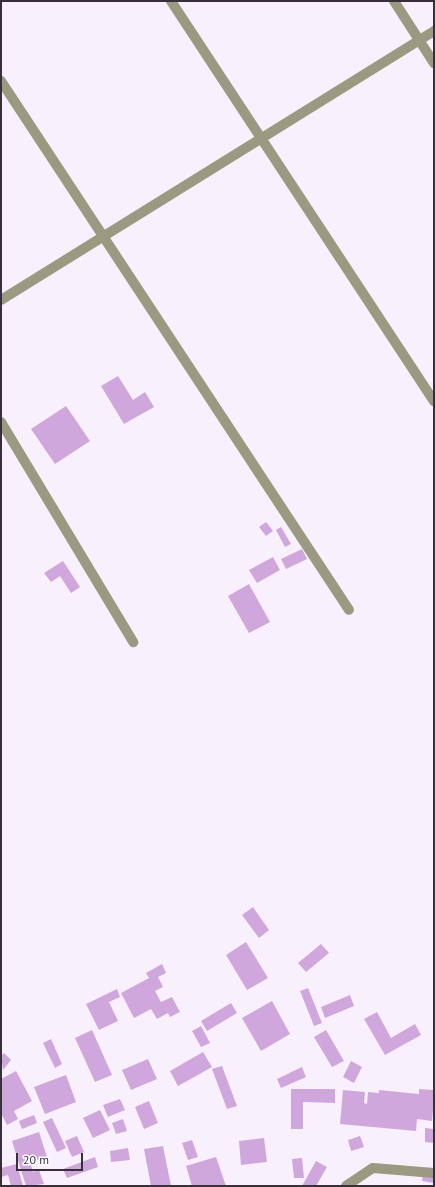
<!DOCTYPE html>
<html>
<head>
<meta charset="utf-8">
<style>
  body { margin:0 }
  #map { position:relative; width:435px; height:1187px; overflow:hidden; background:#f9f0fd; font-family:"PT Sans",sans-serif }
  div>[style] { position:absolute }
  .building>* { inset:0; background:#cfa7dc }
  .minor>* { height:10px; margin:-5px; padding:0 5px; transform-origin:5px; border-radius:5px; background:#999a7f }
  span { translate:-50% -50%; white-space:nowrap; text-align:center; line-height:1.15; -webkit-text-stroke:4px #fff; paint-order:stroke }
  .frame { position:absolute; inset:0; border:2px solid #382f3b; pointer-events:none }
  .scale { position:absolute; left:16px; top:1153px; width:67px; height:18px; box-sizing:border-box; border:2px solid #382f3b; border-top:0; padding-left:5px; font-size:12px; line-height:14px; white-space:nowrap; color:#382f3b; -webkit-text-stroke:3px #fff; paint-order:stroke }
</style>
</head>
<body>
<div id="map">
  <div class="building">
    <div style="clip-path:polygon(118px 376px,133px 400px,145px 392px,154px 407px,124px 424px,101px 386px)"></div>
    <div style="clip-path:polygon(66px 406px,90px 441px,55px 464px,31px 429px)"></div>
    <div style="clip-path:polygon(266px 522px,273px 531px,266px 536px,259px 527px)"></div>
    <div style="clip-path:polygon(281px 527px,291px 544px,285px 547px,276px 530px)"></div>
    <div style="clip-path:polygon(302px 549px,307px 559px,286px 569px,281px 559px)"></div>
    <div style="clip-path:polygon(273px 557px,280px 570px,257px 583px,249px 570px)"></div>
    <div style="clip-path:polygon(63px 561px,80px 587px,71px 593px,60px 576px,51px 582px,44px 573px)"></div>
    <div style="clip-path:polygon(249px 584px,270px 622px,249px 633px,228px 596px)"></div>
    <div style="clip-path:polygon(253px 907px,269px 930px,259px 938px,242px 915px)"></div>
    <div style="clip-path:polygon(246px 942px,268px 978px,247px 990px,226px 955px)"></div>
    <div style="clip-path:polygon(321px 944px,329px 953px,306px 972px,298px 963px)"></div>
    <div style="clip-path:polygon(162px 964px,166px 973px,158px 977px,163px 987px,155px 991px,161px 1002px,172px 997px,180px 1012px,170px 1017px,168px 1013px,157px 1019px,151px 1009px,134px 1018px,121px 993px,149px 978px,146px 973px)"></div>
    <div style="clip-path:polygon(308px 988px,322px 1023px,314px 1026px,300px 991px)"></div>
    <div style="clip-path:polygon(117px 989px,120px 997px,109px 1002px,118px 1021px,99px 1030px,86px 1004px)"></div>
    <div style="clip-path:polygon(350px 995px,354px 1006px,325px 1018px,321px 1007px)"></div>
    <div style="clip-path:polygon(272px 1001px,290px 1034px,261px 1051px,242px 1018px)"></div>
    <div style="clip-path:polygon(231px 1003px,237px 1013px,207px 1031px,201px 1021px)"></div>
    <div style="clip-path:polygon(377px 1012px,391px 1038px,415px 1024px,421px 1035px,385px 1055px,364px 1019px)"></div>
    <div style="clip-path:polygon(201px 1026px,210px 1043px,201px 1047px,192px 1031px)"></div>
    <div style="clip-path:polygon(92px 1030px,112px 1075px,95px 1082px,75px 1038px)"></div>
    <div style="clip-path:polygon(326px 1030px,344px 1061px,332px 1067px,314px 1037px)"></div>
    <div style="clip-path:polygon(51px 1039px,62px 1064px,55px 1068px,43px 1043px)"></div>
    <div style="clip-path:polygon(203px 1052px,212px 1067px,178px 1086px,170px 1071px)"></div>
    <div style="clip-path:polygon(4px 1053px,11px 1060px,3px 1070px,1px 1056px)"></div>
    <div style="clip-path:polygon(148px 1059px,157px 1079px,131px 1090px,122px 1070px)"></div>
    <div style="clip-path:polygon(351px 1061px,362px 1067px,354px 1083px,343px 1077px)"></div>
    <div style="clip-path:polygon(222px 1066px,237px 1106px,227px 1109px,212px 1069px)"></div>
    <div style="clip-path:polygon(302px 1067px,306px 1077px,281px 1088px,277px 1079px)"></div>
    <div style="clip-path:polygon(16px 1071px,32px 1101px,14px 1111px,18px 1119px,7px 1125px,1px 1113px,1px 1079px)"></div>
    <div style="clip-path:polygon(66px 1075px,76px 1102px,45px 1114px,34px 1087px)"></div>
    <div style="clip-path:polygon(291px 1089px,335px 1089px,335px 1103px,303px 1102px,303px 1129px,291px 1129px)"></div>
    <div style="clip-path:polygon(419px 1089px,434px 1090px,434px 1098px,432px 1121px,417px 1119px,416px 1131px,340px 1124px,343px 1090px,365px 1092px,364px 1103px,367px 1104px,368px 1092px,379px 1093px,379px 1090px,419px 1094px)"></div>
    <div style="clip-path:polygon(120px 1099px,125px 1110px,108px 1117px,103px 1105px)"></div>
    <div style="clip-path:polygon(149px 1101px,158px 1123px,144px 1129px,135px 1107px)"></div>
    <div style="clip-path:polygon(100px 1110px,110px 1130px,93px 1138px,83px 1118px)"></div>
    <div style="clip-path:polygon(34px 1115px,37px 1123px,22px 1129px,19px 1121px)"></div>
    <div style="clip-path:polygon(52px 1118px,66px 1148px,57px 1152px,43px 1122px)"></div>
    <div style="clip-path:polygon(123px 1119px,127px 1131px,116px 1134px,112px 1123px)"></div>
    <div style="clip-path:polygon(425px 1128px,434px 1129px,434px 1143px,425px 1142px)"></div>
    <div style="clip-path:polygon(39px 1132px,47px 1157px,30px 1162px,33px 1172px,39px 1170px,44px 1184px,26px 1186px,12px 1141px)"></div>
    <div style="clip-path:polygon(77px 1136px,84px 1152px,72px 1157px,65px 1141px)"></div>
    <div style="clip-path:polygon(360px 1136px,364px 1147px,351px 1151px,348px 1140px)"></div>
    <div style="clip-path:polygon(264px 1138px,267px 1162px,241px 1165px,239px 1141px)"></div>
    <div style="clip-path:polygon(192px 1140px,198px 1157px,188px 1160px,182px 1143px)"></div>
    <div style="clip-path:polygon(163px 1146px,171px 1186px,151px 1186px,144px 1149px)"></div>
    <div style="clip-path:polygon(128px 1148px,130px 1160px,111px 1162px,110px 1151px)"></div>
    <div style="clip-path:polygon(95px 1157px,98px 1167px,67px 1178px,63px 1169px)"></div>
    <div style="clip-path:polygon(216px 1157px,226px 1186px,192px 1186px,186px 1166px)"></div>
    <div style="clip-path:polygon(302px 1158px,304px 1178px,294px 1178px,292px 1159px)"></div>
    <div style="clip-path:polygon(316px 1161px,327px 1167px,316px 1186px,302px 1186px)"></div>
    <div style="clip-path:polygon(17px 1164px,23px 1186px,11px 1186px,8px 1175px,1px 1177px,1px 1168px)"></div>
    <div style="clip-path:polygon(423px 1174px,434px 1176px,434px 1183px,422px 1181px)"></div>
  </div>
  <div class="minor">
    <div style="left:171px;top:1px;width:479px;rotate:56.7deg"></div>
    <div style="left:394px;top:1px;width:74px;rotate:57.2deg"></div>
    <div style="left:1px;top:81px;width:633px;rotate:56.66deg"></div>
    <div style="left:1px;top:300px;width:510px;rotate:-31.85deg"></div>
    <div style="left:1px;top:422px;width:257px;rotate:59deg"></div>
    <div style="left:346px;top:1186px;width:32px;rotate:-34deg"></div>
    <div style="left:373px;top:1168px;width:61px;rotate:4.7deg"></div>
  </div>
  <div class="frame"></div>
  <div class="scale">20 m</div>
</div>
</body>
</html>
